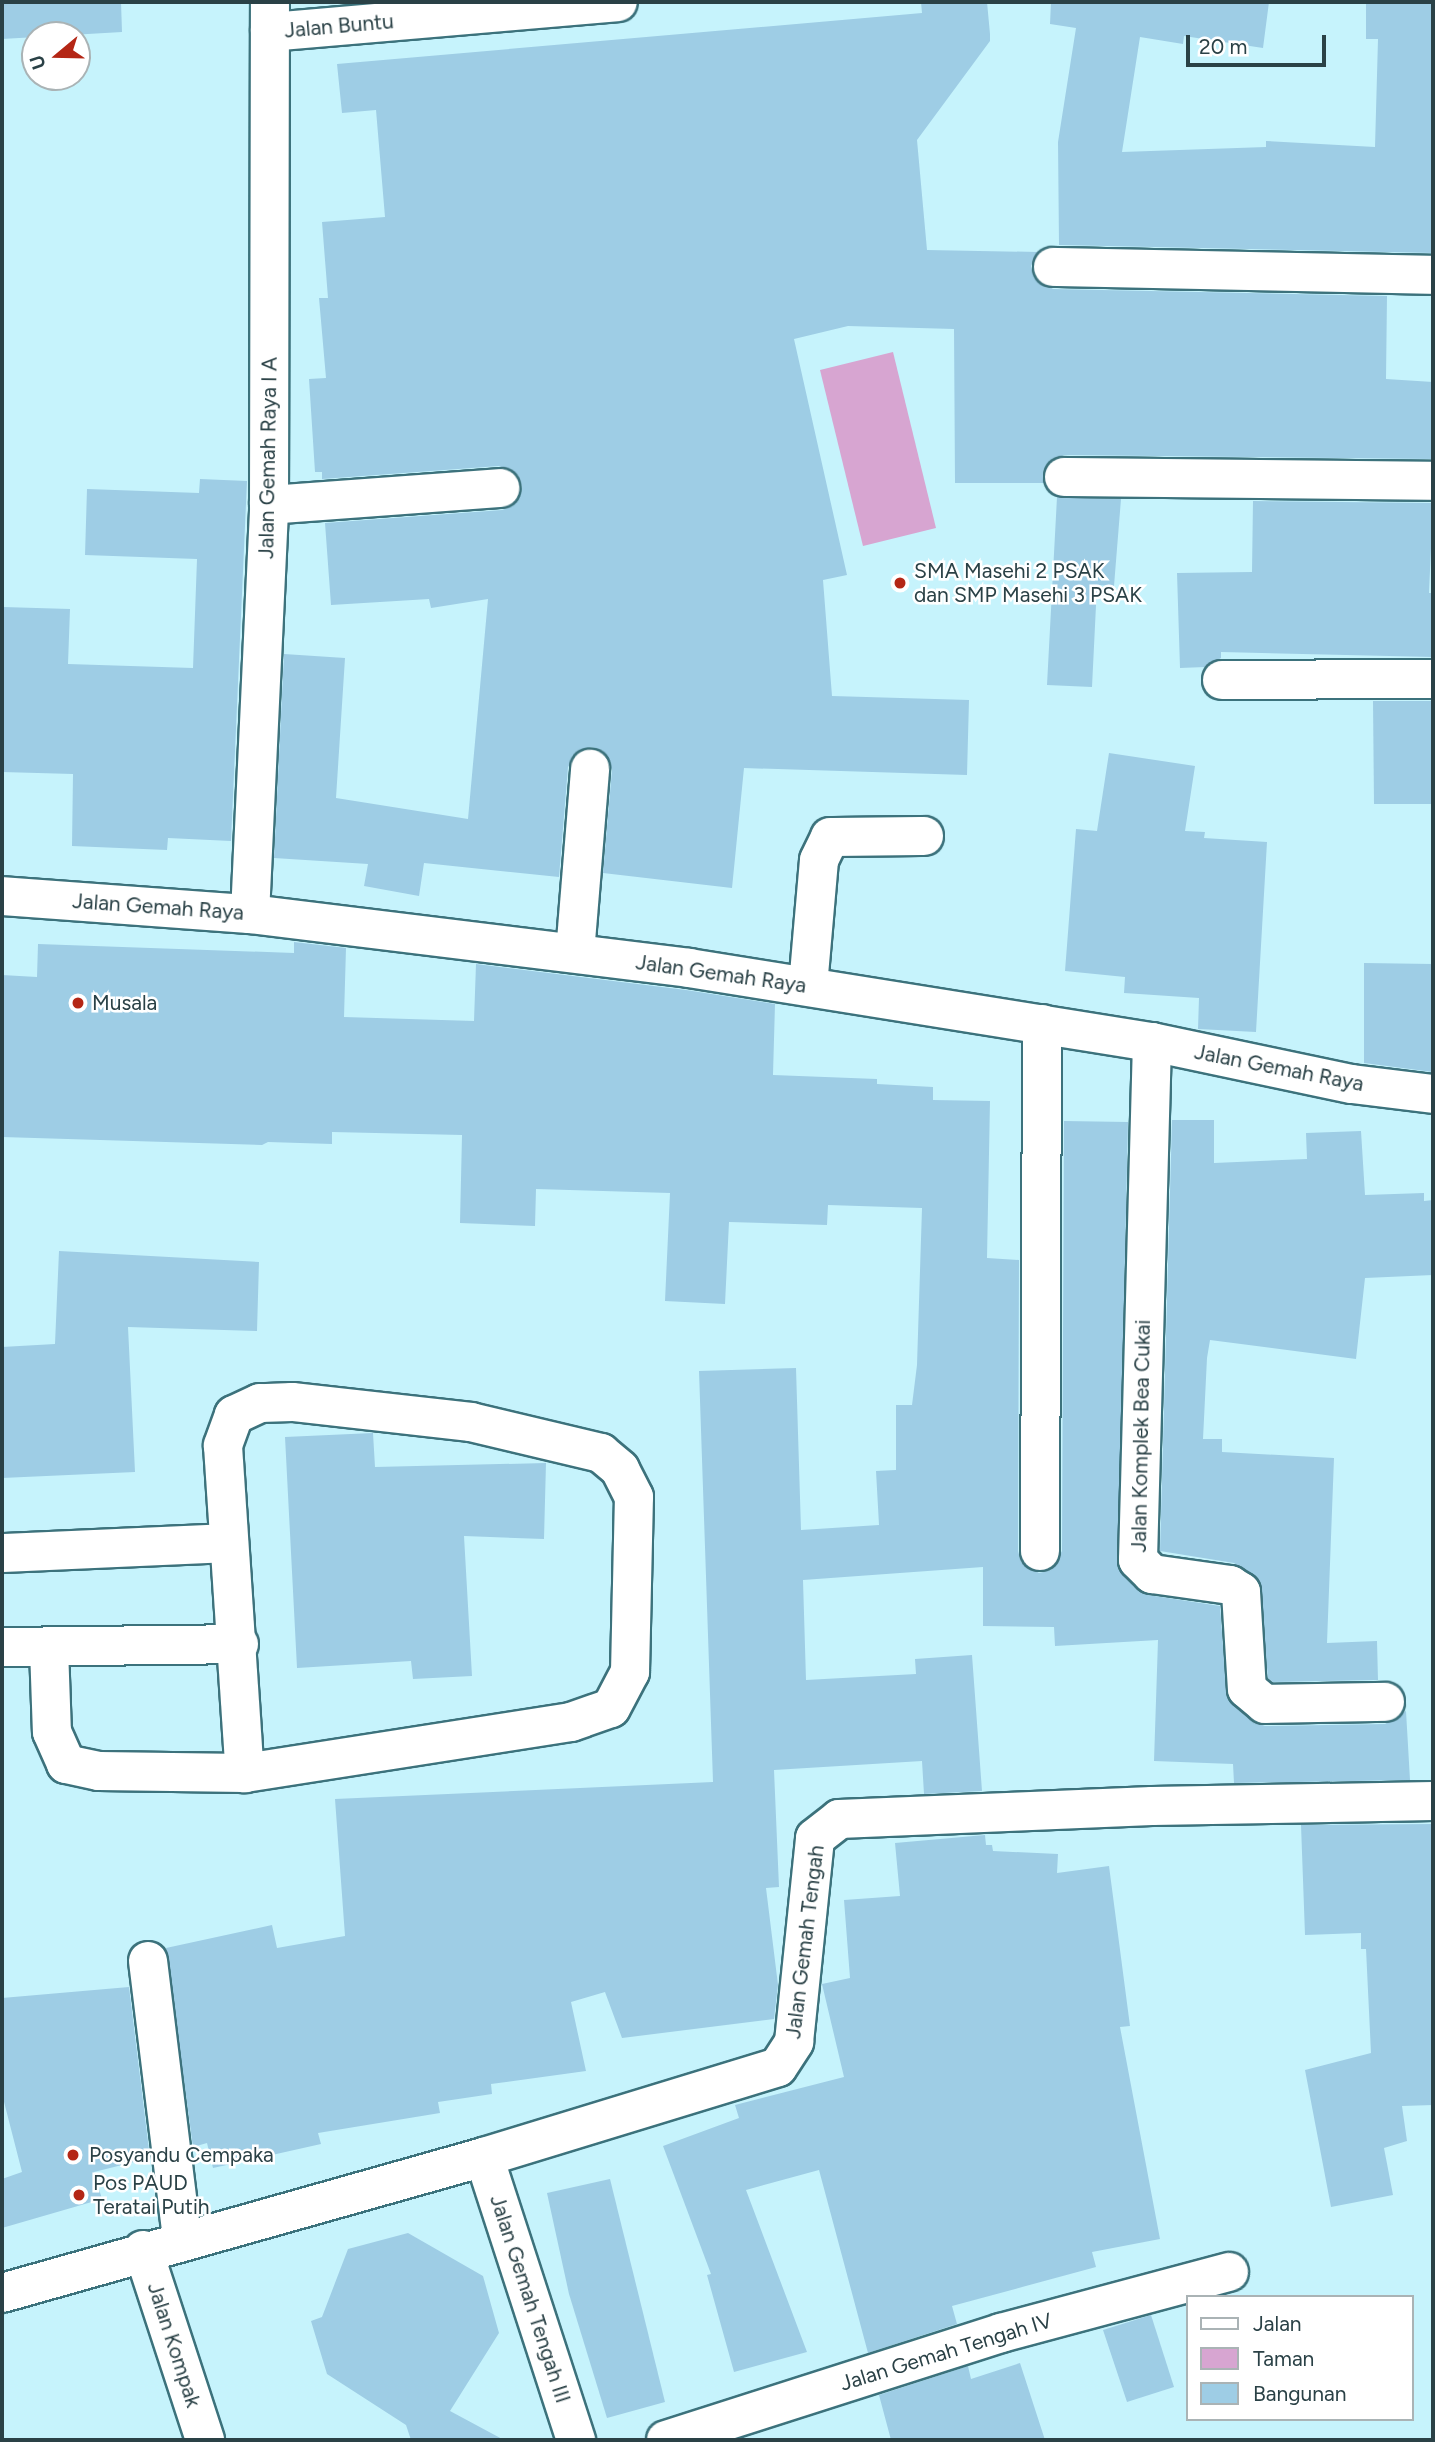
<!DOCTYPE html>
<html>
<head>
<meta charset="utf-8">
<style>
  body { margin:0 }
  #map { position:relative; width:1435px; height:2442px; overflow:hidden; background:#c6f3fc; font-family:Figtree,sans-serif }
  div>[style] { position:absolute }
  .green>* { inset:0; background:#d7a5d1 }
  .building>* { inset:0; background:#9ecde5 }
  .roads { filter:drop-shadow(2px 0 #3c727c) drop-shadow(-2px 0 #3c727c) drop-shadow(0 2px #3c727c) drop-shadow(0 -2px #3c727c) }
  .minor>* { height:38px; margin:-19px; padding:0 19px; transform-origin:19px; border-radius:19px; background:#fff }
  .dots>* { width:19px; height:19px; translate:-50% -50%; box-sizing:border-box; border:4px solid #fff; border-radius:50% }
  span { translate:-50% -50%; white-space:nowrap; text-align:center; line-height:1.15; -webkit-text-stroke:5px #fff; paint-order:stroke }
  .street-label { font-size:21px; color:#2a4146 }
  .poi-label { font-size:21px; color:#2a4146 }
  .left { translate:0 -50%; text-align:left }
  .frame { position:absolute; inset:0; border:4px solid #2a4146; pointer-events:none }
  .legend { position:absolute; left:1186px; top:2295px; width:228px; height:126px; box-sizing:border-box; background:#fff; border:2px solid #aab3b5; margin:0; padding:9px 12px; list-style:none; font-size:21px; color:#2a4146 }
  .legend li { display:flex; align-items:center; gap:14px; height:35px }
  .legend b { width:35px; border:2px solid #aab3b5 }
  .north { position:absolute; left:21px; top:21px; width:70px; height:70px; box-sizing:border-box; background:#fff; border:2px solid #aab3b5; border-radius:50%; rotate:251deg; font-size:19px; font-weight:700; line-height:28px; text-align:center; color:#2a4146 }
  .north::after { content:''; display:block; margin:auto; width:24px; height:32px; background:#b42615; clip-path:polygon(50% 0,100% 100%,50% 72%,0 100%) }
  .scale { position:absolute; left:1186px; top:35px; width:140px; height:32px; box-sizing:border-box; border:4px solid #2a4146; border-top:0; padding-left:9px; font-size:21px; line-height:24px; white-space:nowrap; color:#2a4146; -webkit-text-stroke:5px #fff; paint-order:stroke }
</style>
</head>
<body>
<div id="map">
  <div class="green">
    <div style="clip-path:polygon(893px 352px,936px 528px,863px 546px,820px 370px)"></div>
  </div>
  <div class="building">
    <div style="clip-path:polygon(2px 2px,121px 2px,122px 32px,2px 39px)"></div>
    <div style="clip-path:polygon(921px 2px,987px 2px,990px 34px,990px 41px,917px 140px,927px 250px,1038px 252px,1031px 266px,1034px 277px,1053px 289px,1387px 296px,1386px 379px,1433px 382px,1433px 459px,1064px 455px,1046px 465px,1044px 483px,955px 483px,954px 329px,848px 326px,794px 339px,847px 575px,823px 580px,832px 696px,969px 700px,967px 775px,744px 768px,732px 888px,603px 873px,612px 770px,603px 751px,591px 747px,580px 750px,568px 767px,559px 877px,424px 863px,419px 896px,364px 886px,368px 864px,274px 858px,284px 654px,345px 658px,336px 798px,468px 819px,488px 599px,431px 608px,429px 599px,331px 605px,325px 523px,502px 510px,513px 506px,522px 487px,518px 475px,499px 466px,322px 479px,322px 472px,315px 472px,309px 379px,326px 378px,319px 298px,328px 298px,322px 222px,385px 217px,376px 110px,342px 113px,337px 64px,922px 13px)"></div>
    <div style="clip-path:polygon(1051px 2px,1269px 2px,1263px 48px,1184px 36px,1183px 44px,1140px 37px,1122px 152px,1266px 147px,1266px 141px,1375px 147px,1378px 39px,1366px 39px,1366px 2px,1433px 2px,1433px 253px,1059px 245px,1058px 142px,1076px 28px,1050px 24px)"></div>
    <div style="clip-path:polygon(200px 479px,247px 481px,231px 841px,168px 838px,167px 850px,72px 846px,73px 774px,2px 772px,3px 607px,70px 609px,68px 664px,193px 668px,197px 559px,85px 555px,87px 489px,199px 493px)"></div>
    <div style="clip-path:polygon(1057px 497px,1121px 499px,1114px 586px,1097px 585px,1092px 687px,1047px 685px)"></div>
    <div style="clip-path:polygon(1253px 501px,1433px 503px,1429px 593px,1433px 593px,1433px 657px,1221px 652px,1221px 658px,1205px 667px,1180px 668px,1177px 573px,1252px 572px)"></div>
    <div style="clip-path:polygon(1373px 701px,1433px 701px,1433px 804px,1374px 804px)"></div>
    <div style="clip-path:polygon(1109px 753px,1195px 766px,1185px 831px,1205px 832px,1204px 838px,1267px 842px,1256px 1032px,1198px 1029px,1199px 998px,1124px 993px,1125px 977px,1065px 971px,1076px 829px,1097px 831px)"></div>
    <div style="clip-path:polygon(294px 942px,346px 948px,344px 1017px,474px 1021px,476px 964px,686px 990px,775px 1004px,773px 1075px,877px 1079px,877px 1084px,933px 1087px,933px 1100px,990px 1101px,987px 1258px,1019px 1260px,1018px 1551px,1021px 1562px,1039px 1573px,1051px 1570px,1062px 1551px,1064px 1121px,1128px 1122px,1118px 1569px,1148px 1595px,1220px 1606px,1227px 1698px,1252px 1721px,1265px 1726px,1385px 1724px,1406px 1711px,1410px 1780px,1234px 1783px,1233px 1764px,1154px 1761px,1158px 1640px,1055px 1646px,1054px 1627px,983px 1626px,983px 1567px,803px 1580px,806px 1680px,916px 1674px,915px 1659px,972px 1655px,982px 1791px,924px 1794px,922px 1761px,774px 1770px,779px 1887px,766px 1888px,778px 1985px,774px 2019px,622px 2038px,605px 1992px,571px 2002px,586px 2071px,491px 2084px,492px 2094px,438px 2102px,440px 2113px,318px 2133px,321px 2144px,213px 2168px,207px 2143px,193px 2147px,166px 1948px,272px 1925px,277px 1948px,345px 1936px,335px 1799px,713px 1782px,699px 1371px,796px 1368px,801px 1530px,879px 1525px,876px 1471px,896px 1470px,896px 1405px,912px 1405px,917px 1365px,922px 1208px,828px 1205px,827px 1225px,729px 1222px,725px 1304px,665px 1301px,670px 1193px,536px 1189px,535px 1226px,460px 1223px,462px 1135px,332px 1132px,332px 1144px,268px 1142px,262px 1145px,2px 1137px,2px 975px,37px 977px,38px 944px,294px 953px)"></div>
    <div style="clip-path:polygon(1364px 963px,1433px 964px,1433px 1072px,1364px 1063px)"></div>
    <div style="clip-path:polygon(1172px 1120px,1214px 1120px,1214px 1163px,1307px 1159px,1306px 1133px,1361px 1131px,1365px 1195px,1424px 1193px,1424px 1201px,1433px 1200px,1433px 1275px,1365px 1278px,1356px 1359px,1210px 1340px,1207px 1358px,1203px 1439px,1222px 1439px,1222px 1452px,1334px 1458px,1327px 1643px,1377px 1641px,1378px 1680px,1273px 1682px,1268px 1678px,1259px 1580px,1234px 1563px,1160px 1551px)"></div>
    <div style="clip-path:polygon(59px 1251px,259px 1262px,257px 1331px,128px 1327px,135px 1472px,2px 1478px,2px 1347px,55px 1344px)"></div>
    <div style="clip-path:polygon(373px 1433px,375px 1467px,546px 1463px,544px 1539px,464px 1536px,472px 1676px,413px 1679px,411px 1661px,297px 1668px,285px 1437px)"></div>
    <div style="clip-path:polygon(1433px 1824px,1433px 2105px,1402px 2106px,1407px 2141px,1384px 2148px,1393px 2195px,1331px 2207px,1305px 2070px,1371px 2053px,1366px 1949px,1361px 1949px,1361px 1933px,1305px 1935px,1301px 1825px)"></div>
    <div style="clip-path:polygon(985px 1835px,986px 1845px,992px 1845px,993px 1851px,1058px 1854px,1057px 1873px,1109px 1866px,1130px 2026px,1120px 2027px,1160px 2239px,1092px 2252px,1096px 2267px,952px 2306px,957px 2324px,868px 2353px,819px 2170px,746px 2190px,807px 2352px,734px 2372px,707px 2275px,711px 2274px,663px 2146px,739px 2118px,735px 2105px,844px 2077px,822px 1984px,850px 1978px,844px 1900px,900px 1896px,895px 1843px)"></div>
    <div style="clip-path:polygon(129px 1987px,150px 2158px,94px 2172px,102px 2199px,2px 2228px,2px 2179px,22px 2172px,2px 2094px,2px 1998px)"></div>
    <div style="clip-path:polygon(610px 2179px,665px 2402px,607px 2418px,569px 2294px,547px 2193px)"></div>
    <div style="clip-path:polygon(408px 2233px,483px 2276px,499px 2333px,450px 2411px,504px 2440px,411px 2440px,406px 2425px,327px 2374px,311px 2321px,322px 2317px,348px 2249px)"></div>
    <div style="clip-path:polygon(1151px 2315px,1174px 2387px,1127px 2402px,1103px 2330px)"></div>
    <div style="clip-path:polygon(1020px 2363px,1045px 2440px,891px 2440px,879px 2395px,968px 2366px,971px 2379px)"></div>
  </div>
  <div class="roads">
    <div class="minor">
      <div style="left:270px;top:32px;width:349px;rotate:-4.9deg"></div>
      <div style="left:1053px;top:267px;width:380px;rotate:1.2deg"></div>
      <div style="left:1064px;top:477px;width:369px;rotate:0.6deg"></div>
      <div style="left:269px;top:505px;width:232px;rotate:-4.2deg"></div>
      <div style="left:1222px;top:680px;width:211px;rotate:-0.3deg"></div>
      <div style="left:2px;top:896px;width:249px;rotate:4.2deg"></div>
      <div style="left:250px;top:914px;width:442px;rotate:7deg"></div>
      <div style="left:689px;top:968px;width:469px;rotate:9.1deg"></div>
      <div style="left:1152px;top:1042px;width:204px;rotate:11.9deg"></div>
      <div style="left:1352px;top:1084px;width:82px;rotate:7deg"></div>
      <div style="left:250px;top:914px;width:409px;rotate:-87.3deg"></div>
      <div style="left:269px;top:505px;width:503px;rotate:-89.89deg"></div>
      <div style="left:575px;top:953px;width:185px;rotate:-85.3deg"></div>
      <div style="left:808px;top:986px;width:126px;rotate:-85deg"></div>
      <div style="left:819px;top:860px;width:25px;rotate:-64deg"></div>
      <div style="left:830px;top:837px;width:94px;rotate:-0.6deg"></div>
      <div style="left:1152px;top:1042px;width:518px;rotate:91.55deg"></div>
      <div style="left:1138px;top:1560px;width:20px;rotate:45deg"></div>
      <div style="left:1152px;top:1574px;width:79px;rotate:8deg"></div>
      <div style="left:1230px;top:1585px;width:13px;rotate:32deg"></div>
      <div style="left:1241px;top:1592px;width:97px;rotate:86.5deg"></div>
      <div style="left:1247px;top:1689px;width:23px;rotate:40deg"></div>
      <div style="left:1265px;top:1704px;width:120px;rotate:-1deg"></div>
      <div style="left:1040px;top:1551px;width:527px;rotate:-89.78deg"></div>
      <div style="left:2px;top:1553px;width:226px;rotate:-2.5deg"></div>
      <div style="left:2px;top:1647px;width:237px;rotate:-0.7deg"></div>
      <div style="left:49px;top:1648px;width:84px;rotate:88deg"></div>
      <div style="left:52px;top:1732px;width:35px;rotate:66deg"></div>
      <div style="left:66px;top:1764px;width:34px;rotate:12deg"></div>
      <div style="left:99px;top:1771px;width:146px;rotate:0.8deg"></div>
      <div style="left:245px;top:1773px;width:330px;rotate:-8.9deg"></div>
      <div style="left:571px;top:1722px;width:42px;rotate:-19.3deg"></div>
      <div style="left:611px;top:1708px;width:41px;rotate:-62.2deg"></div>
      <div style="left:630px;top:1672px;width:175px;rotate:-88.7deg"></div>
      <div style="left:634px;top:1497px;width:31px;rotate:-117deg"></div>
      <div style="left:620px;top:1469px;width:25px;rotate:-140deg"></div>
      <div style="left:601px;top:1453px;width:134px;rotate:-166.6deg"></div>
      <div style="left:471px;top:1422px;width:180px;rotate:-173.6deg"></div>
      <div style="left:292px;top:1402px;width:32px;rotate:178deg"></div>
      <div style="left:260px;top:1403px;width:29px;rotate:155deg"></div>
      <div style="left:234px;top:1415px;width:33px;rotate:110deg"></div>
      <div style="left:223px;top:1446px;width:328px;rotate:86.2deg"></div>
      <div style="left:148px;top:1961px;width:280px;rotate:83deg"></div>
      <div style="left:484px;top:2157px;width:298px;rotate:72deg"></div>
      <div style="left:143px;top:2250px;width:200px;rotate:71.9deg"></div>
      <div style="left:2px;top:2293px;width:501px;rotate:-15.76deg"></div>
      <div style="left:484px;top:2157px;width:307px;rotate:-17deg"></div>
      <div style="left:778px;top:2067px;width:30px;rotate:-57deg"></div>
      <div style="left:794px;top:2042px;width:205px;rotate:-84.1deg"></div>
      <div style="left:815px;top:1838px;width:31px;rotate:-38deg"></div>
      <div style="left:839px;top:1819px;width:313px;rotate:-2.4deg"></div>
      <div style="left:1152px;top:1806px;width:281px;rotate:-1deg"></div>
      <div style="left:666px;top:2440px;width:352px;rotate:-17.7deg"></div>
      <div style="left:1001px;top:2333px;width:236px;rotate:-15deg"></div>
    </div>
  </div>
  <div class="dots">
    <div style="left:900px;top:583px;background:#b42615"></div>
    <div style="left:78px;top:1003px;background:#b42615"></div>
    <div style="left:73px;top:2155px;background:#b42615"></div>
    <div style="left:79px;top:2195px;background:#b42615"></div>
  </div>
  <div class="street-label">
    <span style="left:339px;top:26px;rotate:-5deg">Jalan Buntu</span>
    <span style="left:268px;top:458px;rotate:-89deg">Jalan Gemah Raya I A</span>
    <span style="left:158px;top:907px;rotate:4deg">Jalan Gemah Raya</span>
    <span style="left:721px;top:974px;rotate:8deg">Jalan Gemah Raya</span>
    <span style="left:1279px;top:1068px;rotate:11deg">Jalan Gemah Raya</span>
    <span style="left:1141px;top:1436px;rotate:-89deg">Jalan Komplek Bea Cukai</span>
    <span style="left:805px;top:1942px;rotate:-83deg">Jalan Gemah Tengah</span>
    <span style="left:530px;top:2299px;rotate:72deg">Jalan Gemah Tengah III</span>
    <span style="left:174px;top:2345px;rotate:72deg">Jalan Kompak</span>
    <span style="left:946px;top:2352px;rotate:-17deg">Jalan Gemah Tengah IV</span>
  </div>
  <div class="poi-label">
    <span class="left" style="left:914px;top:583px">SMA Masehi 2 PSAK<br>dan SMP Masehi 3 PSAK</span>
    <span class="left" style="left:92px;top:1003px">Musala</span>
    <span class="left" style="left:89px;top:2155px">Posyandu Cempaka</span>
    <span class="left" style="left:93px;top:2195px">Pos PAUD<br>Teratai Putih</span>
  </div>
  <div class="frame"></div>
  <ul class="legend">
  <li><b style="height:9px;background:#fff"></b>Jalan</li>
  <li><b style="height:19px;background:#d7a5d1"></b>Taman</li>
  <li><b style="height:19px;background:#9ecde5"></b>Bangunan</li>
  </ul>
  <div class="north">U</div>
  <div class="scale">20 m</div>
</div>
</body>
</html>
